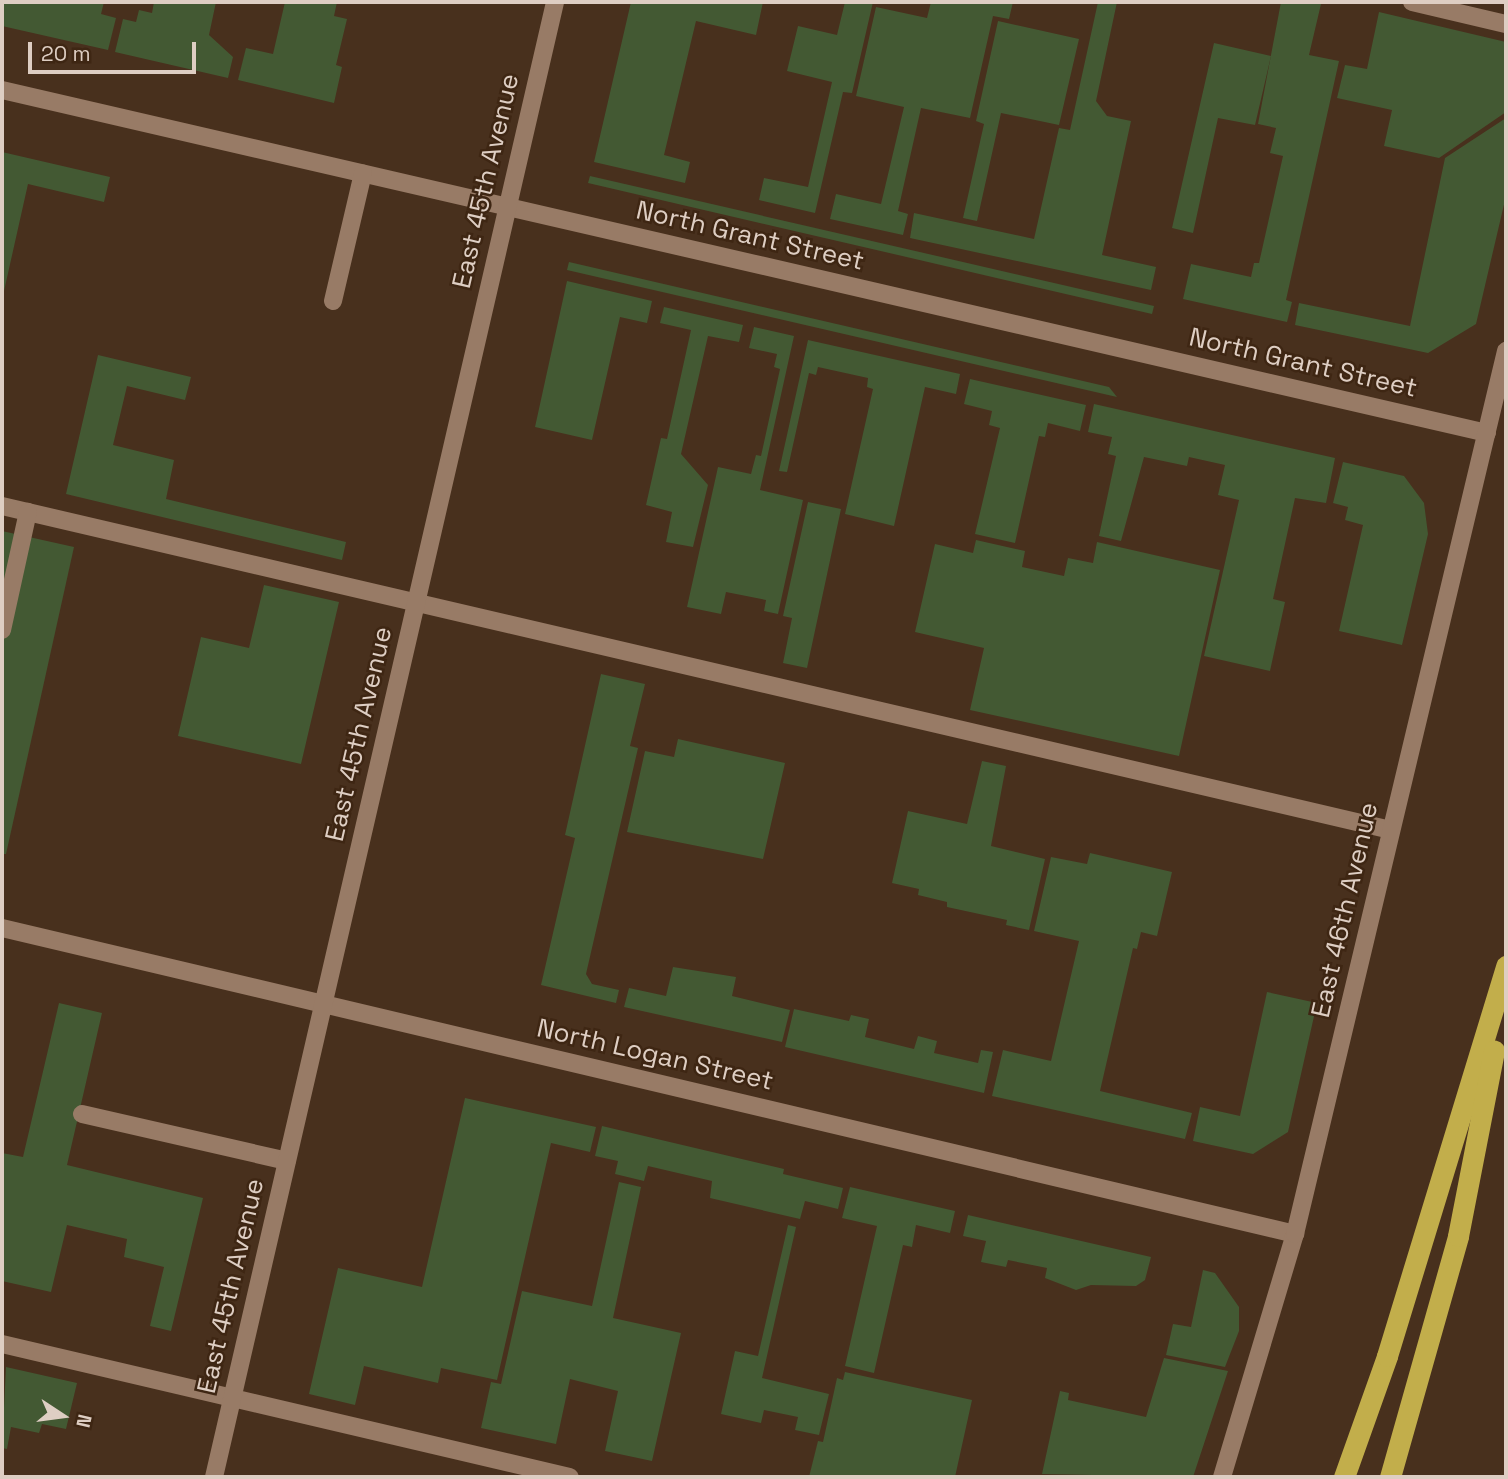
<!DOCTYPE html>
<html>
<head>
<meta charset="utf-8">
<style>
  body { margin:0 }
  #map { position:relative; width:1508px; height:1479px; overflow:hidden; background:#48301d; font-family:"Space Grotesk",sans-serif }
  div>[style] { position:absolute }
  .green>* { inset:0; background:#435933 }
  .minor>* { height:18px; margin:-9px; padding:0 9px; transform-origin:9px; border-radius:9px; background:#987b66 }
  .highway>* { height:21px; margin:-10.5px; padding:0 10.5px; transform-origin:10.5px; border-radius:10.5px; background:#c2ae4b }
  span { translate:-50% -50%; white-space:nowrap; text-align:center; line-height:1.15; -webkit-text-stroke:5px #3e2613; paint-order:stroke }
  .street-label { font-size:26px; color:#decec3 }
  .frame { position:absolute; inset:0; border:4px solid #decec3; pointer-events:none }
  .north { position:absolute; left:28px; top:1381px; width:70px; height:70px; -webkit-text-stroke:5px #3e2613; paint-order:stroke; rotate:103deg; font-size:19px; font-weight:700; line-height:28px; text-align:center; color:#decec3 }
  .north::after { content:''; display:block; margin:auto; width:24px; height:32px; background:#decec3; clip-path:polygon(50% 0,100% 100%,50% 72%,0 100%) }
  .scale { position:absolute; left:28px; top:42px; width:168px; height:32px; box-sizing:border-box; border:4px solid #decec3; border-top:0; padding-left:9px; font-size:21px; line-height:24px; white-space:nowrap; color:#decec3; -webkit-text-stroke:5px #3e2613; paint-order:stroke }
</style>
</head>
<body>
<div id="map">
  <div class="green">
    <div style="clip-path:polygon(2px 2px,104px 2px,101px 14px,116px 18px,108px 50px,2px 26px)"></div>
    <div style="clip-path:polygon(154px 2px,216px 2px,209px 35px,233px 57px,228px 78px,115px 52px,123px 19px,136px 22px,139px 10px,152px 13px)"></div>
    <div style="clip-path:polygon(285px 2px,337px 2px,334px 16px,347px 19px,336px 65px,342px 67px,334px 103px,238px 80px,246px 48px,273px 54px)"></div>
    <div style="clip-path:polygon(631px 2px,763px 2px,756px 35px,696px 21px,664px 155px,690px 162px,685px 183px,594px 162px)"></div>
    <div style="clip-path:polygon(845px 2px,873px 2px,852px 93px,843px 92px,815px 213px,759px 200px,764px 178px,808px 187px,832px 82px,787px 71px,798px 26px,837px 35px)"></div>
    <div style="clip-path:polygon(931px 2px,1013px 2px,1009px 19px,993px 16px,970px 118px,921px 108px,898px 211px,908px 214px,903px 235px,830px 219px,836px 194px,881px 204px,904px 107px,856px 96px,876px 7px,927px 18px)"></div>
    <div style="clip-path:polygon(1098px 2px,1117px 2px,1096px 101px,1107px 116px,1131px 121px,1102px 255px,1156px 267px,1151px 290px,910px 238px,914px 213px,1034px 239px,1059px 128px,1070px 130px)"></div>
    <div style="clip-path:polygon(1281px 2px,1321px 4px,1309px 55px,1339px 61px,1286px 300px,1292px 302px,1287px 322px,1183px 299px,1191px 264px,1251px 277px,1254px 263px,1259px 263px,1283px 156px,1270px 153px,1276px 128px,1258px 124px)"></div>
    <div style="clip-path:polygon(1379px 12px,1506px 42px,1506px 112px,1439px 158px,1384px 146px,1392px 110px,1337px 98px,1345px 65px,1367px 69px)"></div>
    <div style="clip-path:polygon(998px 21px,1079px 39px,1059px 125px,1001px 113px,977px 221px,963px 218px,984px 124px,976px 121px)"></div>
    <div style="clip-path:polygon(1214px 43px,1271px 56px,1255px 125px,1218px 118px,1193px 233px,1172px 228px)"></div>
    <div style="clip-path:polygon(1506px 118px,1506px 196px,1476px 324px,1428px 353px,1295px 325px,1299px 303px,1410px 326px,1445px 158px)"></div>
    <div style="clip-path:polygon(2px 152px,110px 177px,104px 202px,28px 184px,2px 300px)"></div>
    <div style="clip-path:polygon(590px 176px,1154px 306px,1152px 314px,588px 183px)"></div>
    <div style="clip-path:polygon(569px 262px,1109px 387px,1117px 397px,567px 270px)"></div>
    <div style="clip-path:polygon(567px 281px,652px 301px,647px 323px,620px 317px,592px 440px,535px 427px)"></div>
    <div style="clip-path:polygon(664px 307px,743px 325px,739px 342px,708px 336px,681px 454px,708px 485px,693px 547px,666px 542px,672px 512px,646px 505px,661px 438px,667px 439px,691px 330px,660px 323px)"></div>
    <div style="clip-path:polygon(754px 327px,794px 336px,760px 490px,803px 500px,778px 614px,764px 611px,766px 600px,726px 592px,721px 614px,687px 607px,718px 467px,751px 474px,756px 455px,761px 456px,780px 369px,774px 367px,777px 354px,749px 348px)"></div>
    <div style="clip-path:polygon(808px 340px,960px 374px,956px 394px,925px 387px,894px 526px,845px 514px,873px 389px,867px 387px,868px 378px,818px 367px,816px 375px,809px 373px,787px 472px,779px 471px)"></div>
    <div style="clip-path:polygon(98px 355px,191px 377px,185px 400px,127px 386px,113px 445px,174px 460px,166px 499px,346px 542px,342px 560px,66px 494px)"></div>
    <div style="clip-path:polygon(970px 379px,1086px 405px,1080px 431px,1048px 423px,1045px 437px,1039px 436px,1015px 543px,975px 534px,1000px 428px,989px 425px,992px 411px,964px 404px)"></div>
    <div style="clip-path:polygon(1094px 404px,1335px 458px,1326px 503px,1295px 498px,1273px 599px,1285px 602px,1270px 671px,1204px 656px,1239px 500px,1218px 495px,1225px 465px,1189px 457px,1187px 466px,1144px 457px,1121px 541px,1099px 536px,1116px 456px,1108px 454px,1112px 437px,1088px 432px)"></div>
    <div style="clip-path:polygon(1343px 462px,1404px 476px,1424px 503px,1428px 534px,1402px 645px,1339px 631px,1363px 525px,1345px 520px,1348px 507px,1333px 503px)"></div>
    <div style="clip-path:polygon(808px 502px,841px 509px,807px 668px,783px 663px,792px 618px,783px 616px)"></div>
    <div style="clip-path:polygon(2px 531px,74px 547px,6px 854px,2px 854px)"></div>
    <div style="clip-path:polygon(976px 540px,1025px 551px,1022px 567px,1064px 576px,1068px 558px,1093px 563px,1097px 542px,1220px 570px,1179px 756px,970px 710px,984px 648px,915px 632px,935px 544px,973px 553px)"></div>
    <div style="clip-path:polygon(264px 585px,339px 602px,301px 764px,178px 736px,201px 637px,249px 648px)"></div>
    <div style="clip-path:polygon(601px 674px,645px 684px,630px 746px,638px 748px,586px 974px,592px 984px,619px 990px,616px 1003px,541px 985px,575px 838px,565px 835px)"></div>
    <div style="clip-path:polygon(678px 739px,785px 763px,763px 859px,627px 832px,645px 751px,674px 757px)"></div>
    <div style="clip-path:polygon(982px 761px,1006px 766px,991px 846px,1045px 859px,1029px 930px,1006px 925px,1007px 920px,947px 907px,947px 902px,918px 895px,919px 889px,892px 883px,908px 811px,967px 824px)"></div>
    <div style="clip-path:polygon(1090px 853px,1172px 872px,1157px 936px,1141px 932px,1137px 949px,1133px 948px,1100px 1091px,1192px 1113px,1185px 1139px,992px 1096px,1003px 1050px,1051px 1061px,1079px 941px,1034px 931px,1051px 857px,1087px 864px)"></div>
    <div style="clip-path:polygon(673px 967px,736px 977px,732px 996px,790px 1010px,782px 1042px,624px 1007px,629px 988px,666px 996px)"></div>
    <div style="clip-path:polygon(1267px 992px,1317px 1003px,1288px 1132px,1253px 1154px,1193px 1141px,1200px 1107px,1240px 1116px)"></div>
    <div style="clip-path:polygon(59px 1003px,102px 1013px,67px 1165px,203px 1198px,171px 1331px,150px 1326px,164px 1267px,124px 1257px,127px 1239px,67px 1225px,51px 1292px,2px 1281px,2px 1153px,23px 1157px)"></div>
    <div style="clip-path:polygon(794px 1009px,849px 1021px,851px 1015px,869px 1019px,865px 1037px,914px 1049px,918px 1036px,937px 1041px,934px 1053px,978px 1063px,981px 1050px,993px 1052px,984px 1093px,785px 1047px)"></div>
    <div style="clip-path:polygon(465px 1098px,596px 1127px,590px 1152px,551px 1143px,497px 1380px,441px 1368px,438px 1383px,364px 1366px,355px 1405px,309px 1394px,338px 1268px,422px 1287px)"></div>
    <div style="clip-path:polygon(602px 1126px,784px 1169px,783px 1174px,843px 1188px,838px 1209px,805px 1201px,800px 1219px,710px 1198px,712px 1181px,648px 1166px,644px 1181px,615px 1174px,618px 1161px,595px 1156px)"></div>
    <div style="clip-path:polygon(619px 1182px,641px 1187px,613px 1318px,681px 1333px,652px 1461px,605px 1451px,618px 1391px,570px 1379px,556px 1444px,481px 1428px,491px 1382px,501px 1384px,522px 1291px,592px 1306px)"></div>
    <div style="clip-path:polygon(850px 1187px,955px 1211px,950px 1233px,916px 1225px,912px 1247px,903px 1245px,874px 1373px,845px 1366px,877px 1226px,842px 1218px)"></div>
    <div style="clip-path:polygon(968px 1215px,1151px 1257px,1145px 1280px,1136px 1286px,1091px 1285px,1076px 1290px,1045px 1278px,1047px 1268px,1008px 1260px,1006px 1267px,981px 1262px,986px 1241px,963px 1236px)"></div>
    <div style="clip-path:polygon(788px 1225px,796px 1227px,762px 1378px,829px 1394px,819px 1435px,795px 1430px,798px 1417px,764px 1410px,761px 1423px,721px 1414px,735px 1351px,758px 1356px)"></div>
    <div style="clip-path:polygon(1203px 1270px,1215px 1273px,1239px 1307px,1239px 1331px,1225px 1367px,1166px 1355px,1173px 1324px,1191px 1327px)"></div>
    <div style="clip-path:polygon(1164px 1358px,1228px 1371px,1193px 1477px,1042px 1474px,1060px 1391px,1069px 1393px,1068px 1400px,1146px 1417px)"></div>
    <div style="clip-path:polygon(6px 1367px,77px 1383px,66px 1429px,42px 1424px,39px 1433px,11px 1427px,7px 1449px,2px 1448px)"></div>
    <div style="clip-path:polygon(845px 1372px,972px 1400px,955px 1477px,809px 1477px,818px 1441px,823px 1442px,837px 1378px,843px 1380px)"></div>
  </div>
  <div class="minor">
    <div style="left:1412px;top:2px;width:97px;rotate:13.2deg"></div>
    <div style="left:2px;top:90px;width:1524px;rotate:13.01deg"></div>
    <div style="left:333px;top:301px;width:131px;rotate:-76.8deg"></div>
    <div style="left:2px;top:506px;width:1426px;rotate:13.13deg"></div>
    <div style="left:2px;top:630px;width:121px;rotate:-77.6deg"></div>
    <div style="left:2px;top:928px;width:1329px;rotate:13.31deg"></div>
    <div style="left:82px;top:1114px;width:210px;rotate:12.9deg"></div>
    <div style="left:2px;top:1344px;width:583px;rotate:13.18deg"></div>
    <div style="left:214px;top:1477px;width:1514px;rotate:-76.98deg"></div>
    <div style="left:1222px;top:1477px;width:254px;rotate:-73.3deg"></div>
    <div style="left:1295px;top:1234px;width:908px;rotate:-76.56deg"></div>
  </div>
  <div class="highway">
    <div style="left:1344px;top:1477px;width:128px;rotate:-70.4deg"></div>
    <div style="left:1387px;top:1356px;width:408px;rotate:-73deg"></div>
    <div style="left:1390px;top:1477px;width:250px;rotate:-74.2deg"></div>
    <div style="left:1458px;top:1236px;width:189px;rotate:-79deg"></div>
  </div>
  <div class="street-label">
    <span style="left:486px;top:181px;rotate:-77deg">East 45th Avenue</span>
    <span style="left:750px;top:236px;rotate:13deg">North Grant Street</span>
    <span style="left:1303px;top:363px;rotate:13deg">North Grant Street</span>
    <span style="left:359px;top:734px;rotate:-77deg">East 45th Avenue</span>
    <span style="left:1345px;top:910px;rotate:-77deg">East 46th Avenue</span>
    <span style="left:655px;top:1055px;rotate:13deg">North Logan Street</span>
    <span style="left:231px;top:1286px;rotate:-77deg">East 45th Avenue</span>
  </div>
  <div class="frame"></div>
  <div class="north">N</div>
  <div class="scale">20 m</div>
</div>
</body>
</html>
